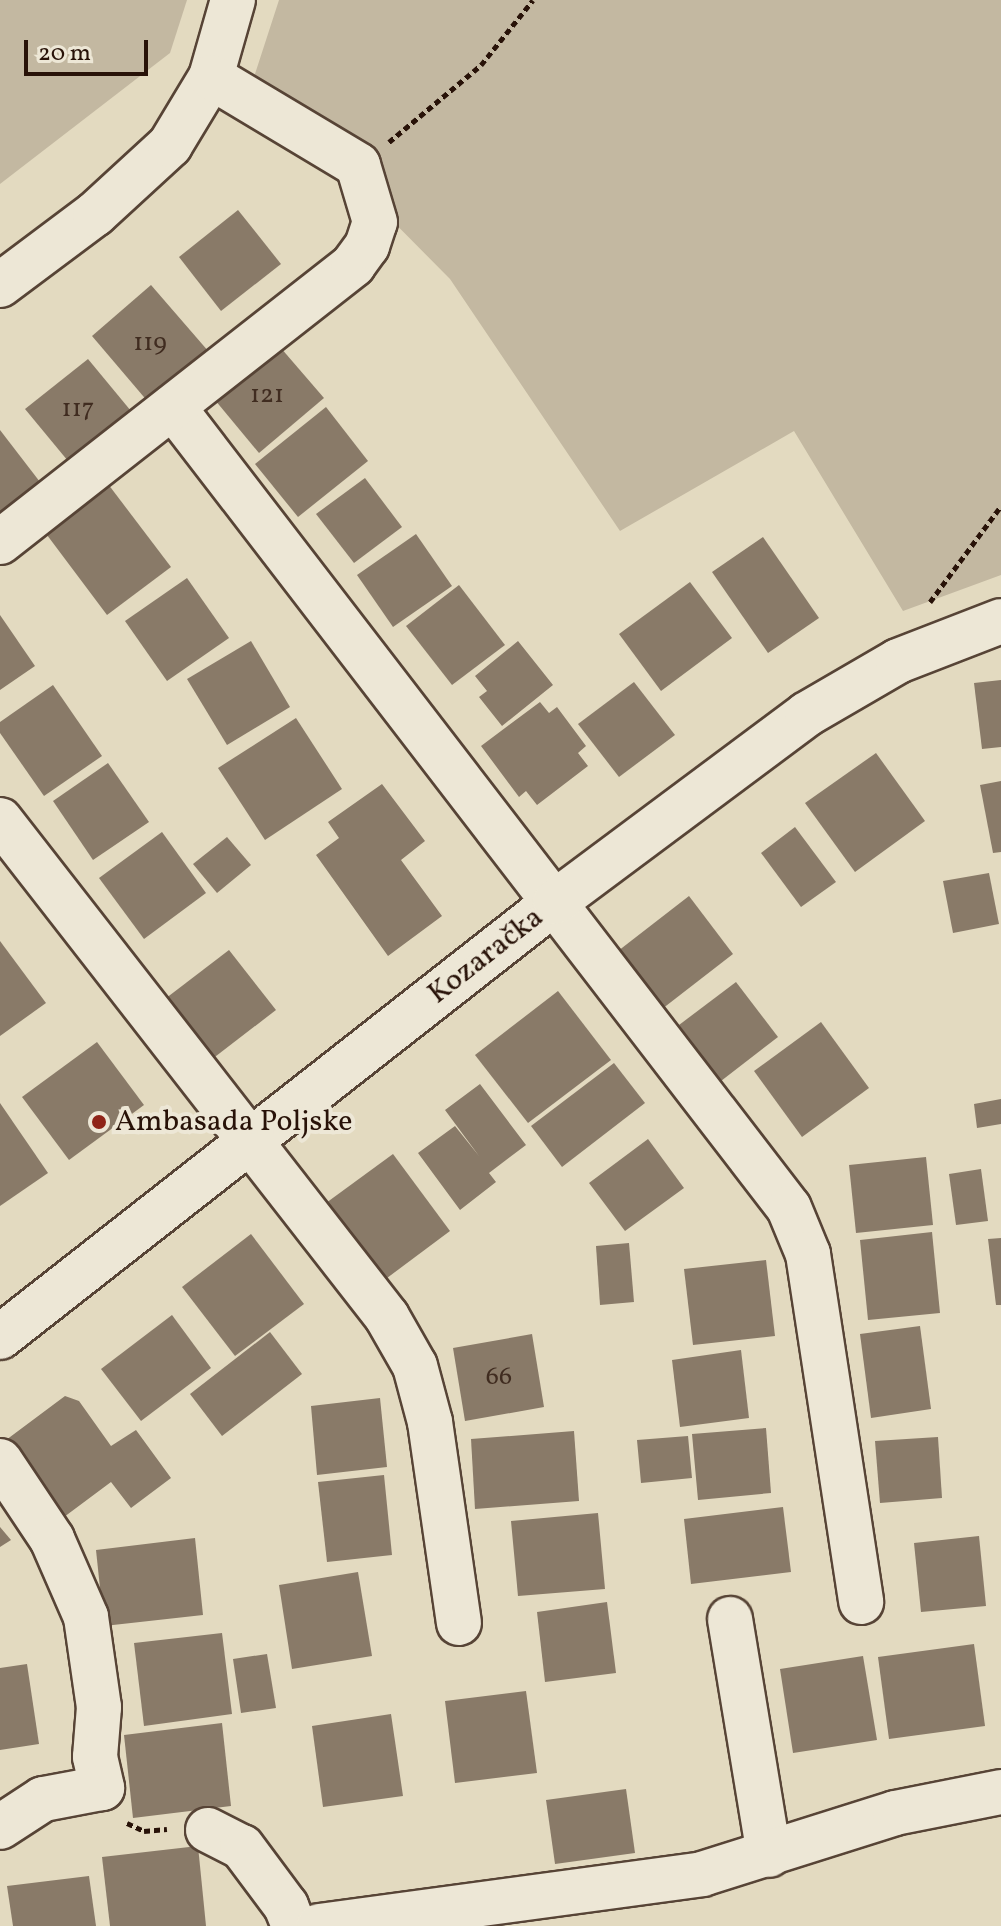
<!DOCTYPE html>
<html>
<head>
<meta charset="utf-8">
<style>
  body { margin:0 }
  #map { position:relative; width:1001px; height:1926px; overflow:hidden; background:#e3dac0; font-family:Vollkorn,serif }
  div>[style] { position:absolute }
  .green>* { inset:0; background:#c3b8a1 }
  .building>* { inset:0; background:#897a68 }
  .path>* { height:5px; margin-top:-2.5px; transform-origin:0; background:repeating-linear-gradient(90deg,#281208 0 6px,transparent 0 10px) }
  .roads { filter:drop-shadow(2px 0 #574436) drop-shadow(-2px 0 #574436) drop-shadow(0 2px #574436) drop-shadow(0 -2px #574436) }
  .minor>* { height:44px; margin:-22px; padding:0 22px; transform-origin:22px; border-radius:22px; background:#ede7d6 }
  .dots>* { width:22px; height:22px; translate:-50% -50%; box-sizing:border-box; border:4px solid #ede7d6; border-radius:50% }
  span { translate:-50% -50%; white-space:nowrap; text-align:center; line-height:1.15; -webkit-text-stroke:8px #ede7d6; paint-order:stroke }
  .number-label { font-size:26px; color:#402c20 }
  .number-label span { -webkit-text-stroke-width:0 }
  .street-label { font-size:30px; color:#281208 }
  .poi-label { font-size:30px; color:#281208 }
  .left { translate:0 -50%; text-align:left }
  .scale { position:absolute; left:24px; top:40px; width:124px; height:36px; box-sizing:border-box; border:4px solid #281208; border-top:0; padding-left:10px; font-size:24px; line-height:28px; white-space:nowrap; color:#281208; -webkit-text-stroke:6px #ede7d6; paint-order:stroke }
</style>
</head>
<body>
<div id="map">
  <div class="green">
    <div style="clip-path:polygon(0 0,187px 0,170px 53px,0 184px)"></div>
    <div style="clip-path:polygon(279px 0,1001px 0,1001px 575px,903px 611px,794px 431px,620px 531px,450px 279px,253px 80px)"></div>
  </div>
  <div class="building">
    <div style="clip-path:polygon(238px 210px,281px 264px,221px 311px,179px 257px)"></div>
    <div style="clip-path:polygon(151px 285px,209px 352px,149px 403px,92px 336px)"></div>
    <div style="clip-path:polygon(274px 340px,324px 398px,259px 453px,210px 394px)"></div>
    <div style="clip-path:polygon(88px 359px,131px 411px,68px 461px,25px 409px)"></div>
    <div style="clip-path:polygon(326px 407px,368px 461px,298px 517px,255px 464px)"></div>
    <div style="clip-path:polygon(0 430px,40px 482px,0 513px)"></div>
    <div style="clip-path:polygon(365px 478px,402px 527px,354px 563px,316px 514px)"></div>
    <div style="clip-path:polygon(108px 484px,171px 567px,107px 615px,44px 531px)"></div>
    <div style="clip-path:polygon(416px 534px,452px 586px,393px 627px,357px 575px)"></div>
    <div style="clip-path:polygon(763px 537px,819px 618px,768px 653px,712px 572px)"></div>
    <div style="clip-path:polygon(187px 578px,229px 638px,167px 681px,125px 621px)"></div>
    <div style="clip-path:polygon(690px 582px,732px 638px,661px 691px,619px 634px)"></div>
    <div style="clip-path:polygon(459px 585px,505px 645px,452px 685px,406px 626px)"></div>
    <div style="clip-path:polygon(0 615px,35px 666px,0 690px)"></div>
    <div style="clip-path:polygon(251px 641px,290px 707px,227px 745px,187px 679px)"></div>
    <div style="clip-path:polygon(518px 641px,553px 685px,502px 726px,479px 697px,487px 691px,475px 676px)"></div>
    <div style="clip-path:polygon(1001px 680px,1001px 747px,982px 749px,974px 683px)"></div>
    <div style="clip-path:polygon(634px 682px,675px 735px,619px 777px,578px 724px)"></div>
    <div style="clip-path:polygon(53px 685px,102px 756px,44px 796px,0 733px,0 722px)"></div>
    <div style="clip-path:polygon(540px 702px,549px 713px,557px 707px,586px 746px,578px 753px,588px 766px,537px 805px,526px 791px,519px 797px,481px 746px)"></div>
    <div style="clip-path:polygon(296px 718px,342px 789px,265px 840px,218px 768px)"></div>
    <div style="clip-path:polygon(876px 753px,925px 821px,855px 872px,805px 803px)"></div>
    <div style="clip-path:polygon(108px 763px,149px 822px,93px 860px,53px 801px)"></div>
    <div style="clip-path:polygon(1001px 781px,1001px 852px,993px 853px,980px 785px)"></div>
    <div style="clip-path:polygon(382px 784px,425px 841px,401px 860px,442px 916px,388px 956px,316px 855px,339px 838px,328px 822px)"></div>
    <div style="clip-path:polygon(795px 827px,836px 882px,801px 907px,761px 853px)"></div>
    <div style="clip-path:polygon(162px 832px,206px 893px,144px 939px,99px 878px)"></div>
    <div style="clip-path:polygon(227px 837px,251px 865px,217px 893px,193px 864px)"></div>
    <div style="clip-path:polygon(989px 873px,999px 924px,953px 933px,943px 881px)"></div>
    <div style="clip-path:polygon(689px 896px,733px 954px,662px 1009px,618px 951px)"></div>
    <div style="clip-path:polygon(0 941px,46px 1003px,0 1036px)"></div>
    <div style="clip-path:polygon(229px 950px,276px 1010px,207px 1063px,161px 1002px)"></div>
    <div style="clip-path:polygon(736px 982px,778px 1037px,721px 1081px,679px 1025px)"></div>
    <div style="clip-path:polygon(558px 991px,611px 1060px,528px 1123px,475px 1055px)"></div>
    <div style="clip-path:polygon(821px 1022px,869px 1088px,802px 1137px,754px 1071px)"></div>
    <div style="clip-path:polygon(97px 1042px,144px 1105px,69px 1160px,22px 1097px)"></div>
    <div style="clip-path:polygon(614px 1063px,645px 1103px,562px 1167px,531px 1126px)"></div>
    <div style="clip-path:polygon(480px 1084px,526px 1145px,489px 1173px,496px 1182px,460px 1210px,418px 1153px,455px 1126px,479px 1156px,445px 1110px)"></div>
    <div style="clip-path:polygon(1001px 1099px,1001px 1124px,977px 1128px,974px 1104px)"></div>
    <div style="clip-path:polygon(0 1103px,48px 1173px,0 1206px)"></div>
    <div style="clip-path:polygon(648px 1139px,684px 1188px,625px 1231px,589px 1183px)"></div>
    <div style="clip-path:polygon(393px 1154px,450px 1231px,383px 1281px,326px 1203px)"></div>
    <div style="clip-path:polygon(926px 1157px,933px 1225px,856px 1233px,849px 1165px)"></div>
    <div style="clip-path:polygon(981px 1169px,988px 1221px,956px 1225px,949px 1174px)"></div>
    <div style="clip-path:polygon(932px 1232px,940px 1313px,868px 1320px,860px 1240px)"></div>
    <div style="clip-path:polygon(251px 1234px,304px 1304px,235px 1356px,182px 1287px)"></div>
    <div style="clip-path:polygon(1001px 1238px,1001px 1305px,996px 1305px,988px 1239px)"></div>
    <div style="clip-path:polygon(629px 1243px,634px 1302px,600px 1305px,596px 1246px)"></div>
    <div style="clip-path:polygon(766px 1260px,775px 1336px,693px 1345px,684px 1269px)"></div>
    <div style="clip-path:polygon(172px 1315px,211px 1368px,141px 1421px,101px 1369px)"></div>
    <div style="clip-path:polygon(920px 1326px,931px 1409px,871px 1418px,860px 1334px)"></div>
    <div style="clip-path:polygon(270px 1332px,302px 1374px,222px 1436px,190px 1394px)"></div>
    <div style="clip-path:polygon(532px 1334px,544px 1407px,465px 1421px,453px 1348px)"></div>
    <div style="clip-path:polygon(741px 1350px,749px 1418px,680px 1427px,672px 1360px)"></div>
    <div style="clip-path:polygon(65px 1396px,79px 1401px,111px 1446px,136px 1430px,171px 1478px,131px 1508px,111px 1482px,60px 1520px,2px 1443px)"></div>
    <div style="clip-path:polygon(380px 1398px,387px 1467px,317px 1475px,311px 1406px)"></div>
    <div style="clip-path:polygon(766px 1428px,771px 1493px,698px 1500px,692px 1434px)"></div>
    <div style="clip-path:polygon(574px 1431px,579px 1501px,475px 1509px,471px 1439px)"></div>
    <div style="clip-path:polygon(688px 1436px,692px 1478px,641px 1483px,637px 1440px)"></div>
    <div style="clip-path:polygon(938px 1437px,942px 1498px,880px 1503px,875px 1441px)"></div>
    <div style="clip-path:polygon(384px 1475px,392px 1555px,327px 1562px,318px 1482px)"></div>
    <div style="clip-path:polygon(783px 1507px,791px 1572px,691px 1584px,684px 1519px)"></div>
    <div style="clip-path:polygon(598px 1513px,605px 1589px,518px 1596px,511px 1521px)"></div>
    <div style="clip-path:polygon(0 1527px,11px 1540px,0 1547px)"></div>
    <div style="clip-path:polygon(979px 1536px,986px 1606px,921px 1612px,914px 1543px)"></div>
    <div style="clip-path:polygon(195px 1538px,203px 1615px,104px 1626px,96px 1550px)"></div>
    <div style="clip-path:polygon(358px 1572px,372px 1656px,292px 1669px,279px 1585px)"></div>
    <div style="clip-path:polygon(607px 1602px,616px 1673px,545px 1682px,537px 1612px)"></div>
    <div style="clip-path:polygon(222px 1633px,232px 1714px,144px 1726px,134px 1643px)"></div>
    <div style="clip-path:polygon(974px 1644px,985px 1726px,889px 1739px,878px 1657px)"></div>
    <div style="clip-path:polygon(267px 1654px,276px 1708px,241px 1713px,233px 1659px)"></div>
    <div style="clip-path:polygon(863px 1656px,877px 1740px,793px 1753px,780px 1669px)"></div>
    <div style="clip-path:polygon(27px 1664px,39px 1744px,0 1750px,0 1668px)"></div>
    <div style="clip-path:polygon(526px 1691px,537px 1773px,455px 1783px,445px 1701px)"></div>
    <div style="clip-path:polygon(391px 1714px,403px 1796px,323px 1807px,312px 1726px)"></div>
    <div style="clip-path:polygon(222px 1723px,231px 1806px,133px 1818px,124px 1735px)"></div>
    <div style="clip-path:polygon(626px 1789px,635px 1853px,555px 1864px,546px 1800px)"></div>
    <div style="clip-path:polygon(198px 1846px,206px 1926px,110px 1926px,102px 1857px)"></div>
    <div style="clip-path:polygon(89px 1876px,96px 1926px,13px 1926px,7px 1886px)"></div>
  </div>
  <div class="path">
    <div style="left:389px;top:142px;width:120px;rotate:-39.9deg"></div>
    <div style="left:481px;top:65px;width:83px;rotate:-51.3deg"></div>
    <div style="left:930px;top:602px;width:119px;rotate:-53.5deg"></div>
    <div style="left:127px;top:1823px;width:19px;rotate:25deg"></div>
    <div style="left:144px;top:1831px;width:23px;rotate:-5deg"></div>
  </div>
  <div class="roads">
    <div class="minor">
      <div style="left:0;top:285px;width:119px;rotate:-36.8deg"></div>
      <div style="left:95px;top:214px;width:102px;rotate:-42.6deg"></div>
      <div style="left:170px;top:145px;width:79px;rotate:-58.9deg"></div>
      <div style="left:211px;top:77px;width:80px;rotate:-74.1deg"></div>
      <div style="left:173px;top:407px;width:1010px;rotate:52.44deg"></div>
      <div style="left:789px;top:1208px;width:50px;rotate:67.6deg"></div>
      <div style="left:808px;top:1254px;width:352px;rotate:81.3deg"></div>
      <div style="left:0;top:542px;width:449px;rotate:-38.1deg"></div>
      <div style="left:353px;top:265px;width:24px;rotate:-54deg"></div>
      <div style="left:367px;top:246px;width:25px;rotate:-72deg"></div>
      <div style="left:375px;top:222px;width:59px;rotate:-106.6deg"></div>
      <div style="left:358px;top:165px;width:171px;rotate:-149.1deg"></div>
      <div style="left:0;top:820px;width:630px;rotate:52.09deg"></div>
      <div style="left:387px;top:1317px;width:56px;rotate:60.3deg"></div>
      <div style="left:415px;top:1366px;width:58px;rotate:75deg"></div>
      <div style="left:430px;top:1422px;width:203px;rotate:81.8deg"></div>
      <div style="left:0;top:1337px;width:705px;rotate:-38.09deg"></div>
      <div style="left:555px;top:902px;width:314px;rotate:-36.7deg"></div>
      <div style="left:807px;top:714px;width:105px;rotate:-30.2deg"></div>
      <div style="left:898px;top:661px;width:110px;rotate:-21.2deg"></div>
      <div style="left:0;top:1461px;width:94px;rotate:56.3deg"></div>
      <div style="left:52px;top:1539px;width:85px;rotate:66.4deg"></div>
      <div style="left:86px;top:1617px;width:91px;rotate:81.8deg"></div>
      <div style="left:99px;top:1707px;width:50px;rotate:94.6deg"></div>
      <div style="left:95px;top:1757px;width:32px;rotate:77deg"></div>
      <div style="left:102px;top:1788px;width:60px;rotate:169.4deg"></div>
      <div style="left:43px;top:1799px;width:51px;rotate:146.9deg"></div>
      <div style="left:730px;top:1619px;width:239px;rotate:80.6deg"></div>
      <div style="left:208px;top:1830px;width:38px;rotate:27deg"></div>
      <div style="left:242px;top:1847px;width:74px;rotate:53.3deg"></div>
      <div style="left:286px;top:1906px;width:22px;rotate:68deg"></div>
      <div style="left:319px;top:1926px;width:387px;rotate:-7.7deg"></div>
      <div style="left:702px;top:1874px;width:202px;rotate:-17.5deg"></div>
      <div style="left:895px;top:1813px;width:108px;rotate:-11.2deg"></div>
    </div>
  </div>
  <div class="dots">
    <div style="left:99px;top:1122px;background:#8f2418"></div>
  </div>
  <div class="number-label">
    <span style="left:150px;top:344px">119</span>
    <span style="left:267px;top:396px">121</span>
    <span style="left:78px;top:410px">117</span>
    <span style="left:499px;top:1378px">66</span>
  </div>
  <div class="street-label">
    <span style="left:486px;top:956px;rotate:-38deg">Kozaračka</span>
  </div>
  <div class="poi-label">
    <span class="left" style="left:115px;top:1122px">Ambasada Poljske</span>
  </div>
  <div class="scale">20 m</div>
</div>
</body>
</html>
